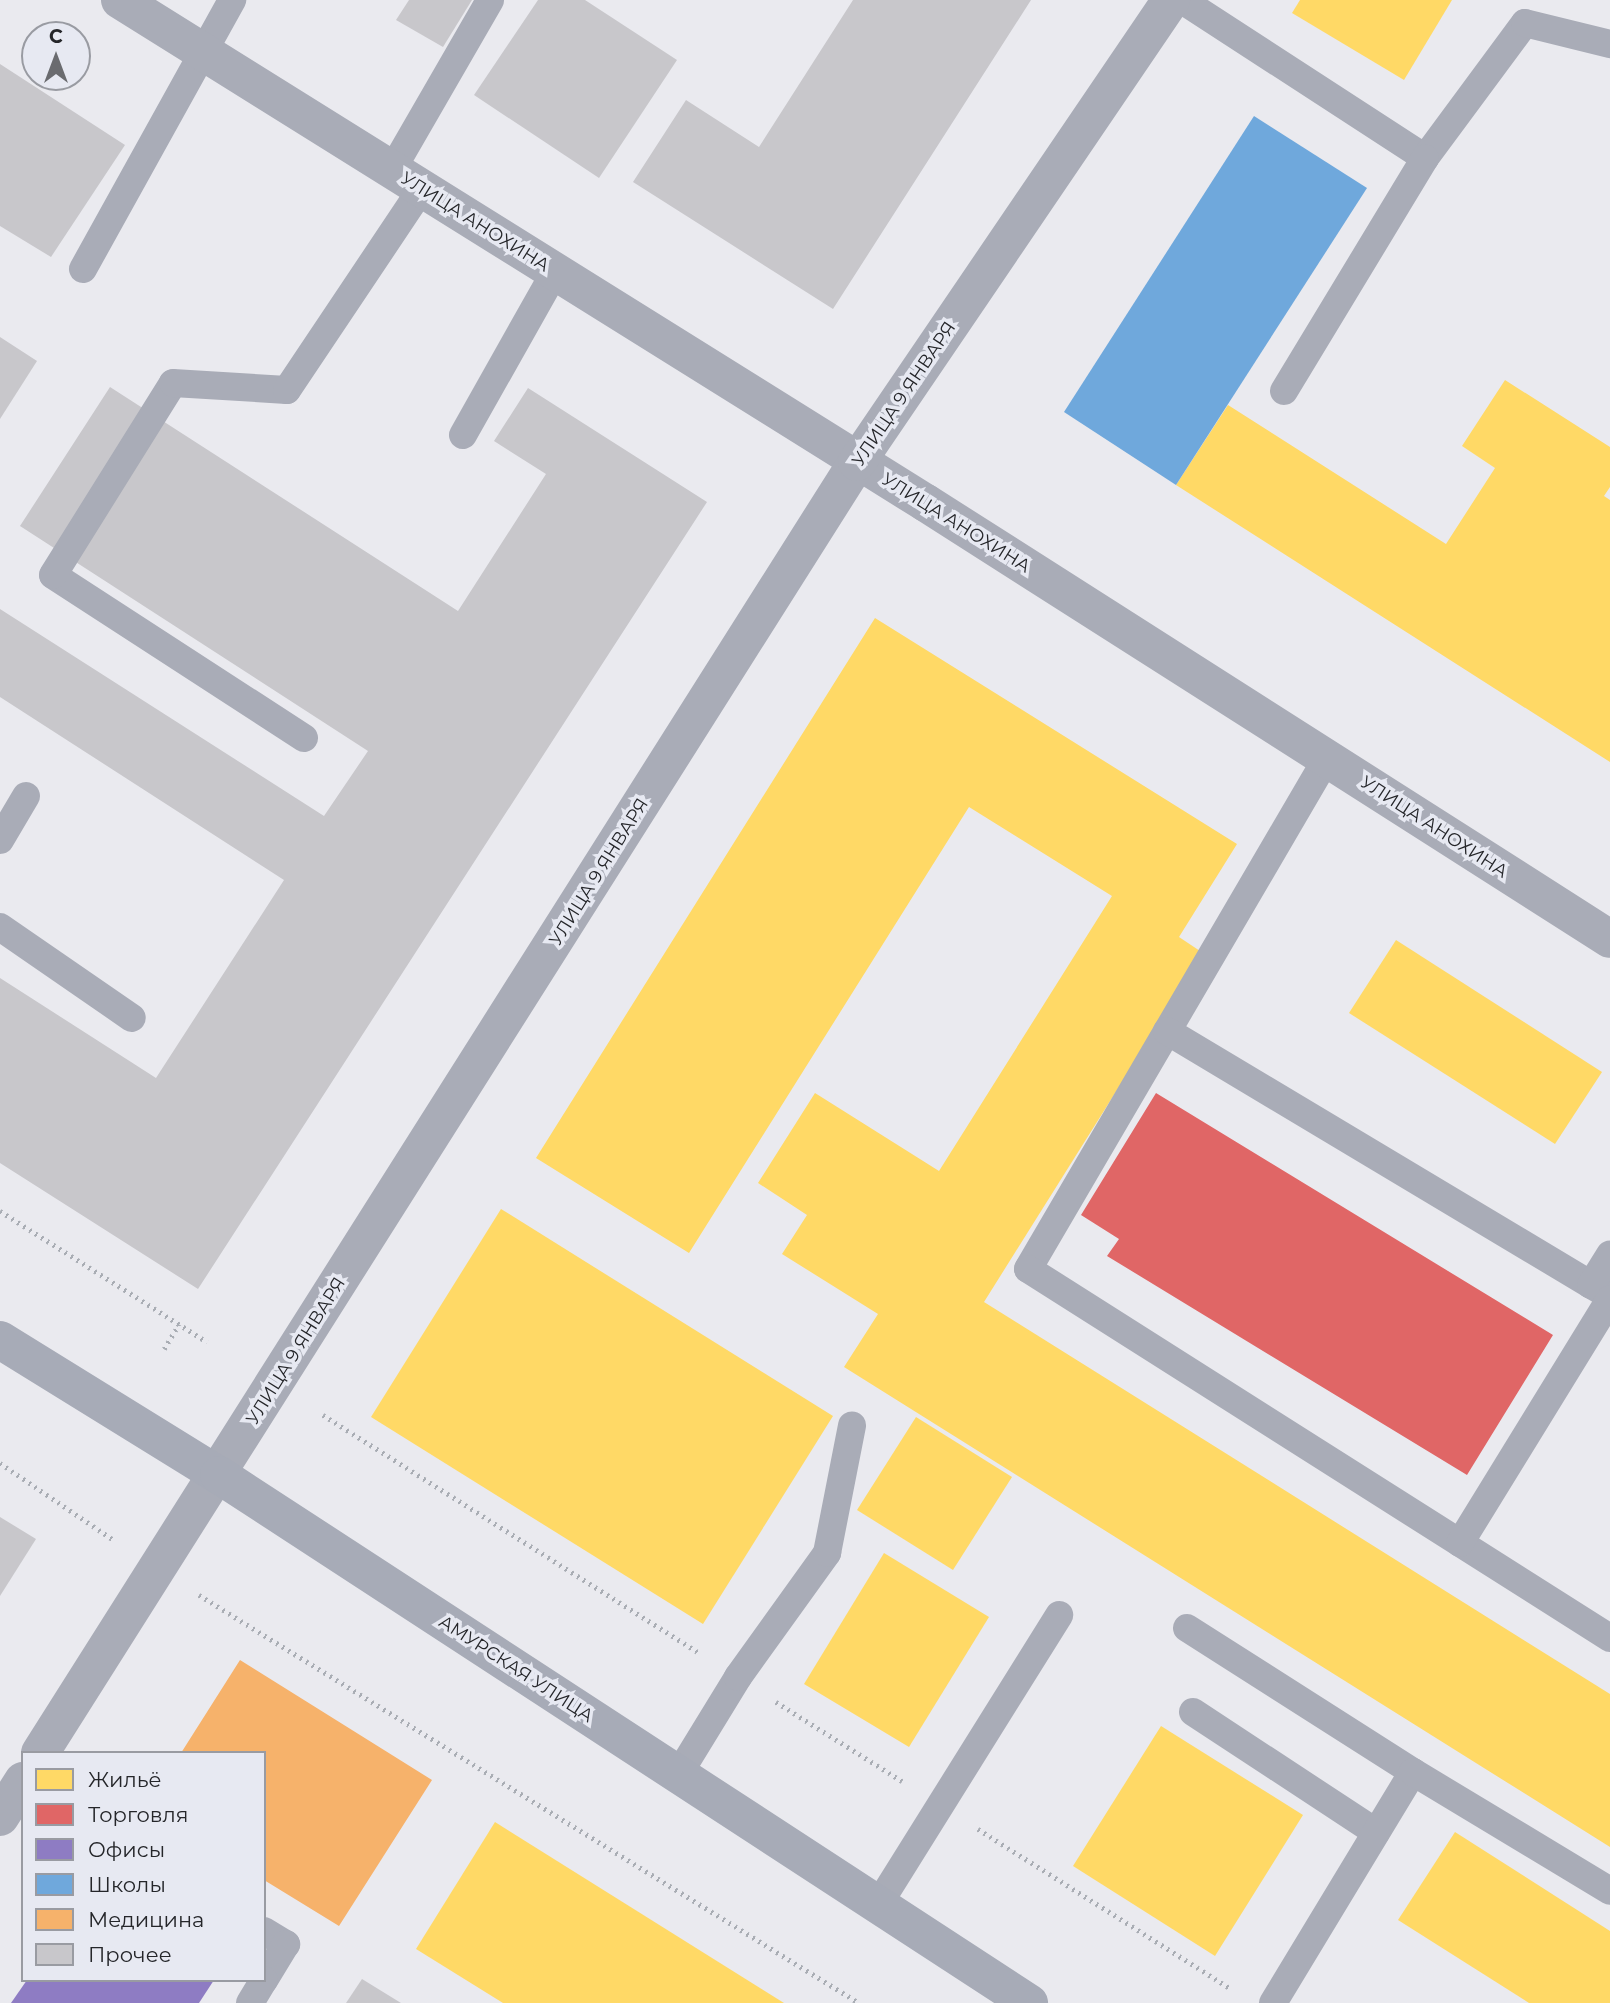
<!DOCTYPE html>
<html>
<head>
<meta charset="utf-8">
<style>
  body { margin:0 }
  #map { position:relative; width:1610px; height:2003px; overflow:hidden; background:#eaeaef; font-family:Montserrat,sans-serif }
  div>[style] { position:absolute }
  .homes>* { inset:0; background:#ffd966 }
  .shops>* { inset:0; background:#e06666 }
  .offices>* { inset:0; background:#8e7cc3 }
  .schools>* { inset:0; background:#6fa8dc }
  .health>* { inset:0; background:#f6b26b }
  .building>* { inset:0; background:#c8c7cb }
  .path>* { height:4.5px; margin-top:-2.25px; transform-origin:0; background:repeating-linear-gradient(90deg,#a9adb4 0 2px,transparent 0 7px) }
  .lane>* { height:28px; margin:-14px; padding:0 14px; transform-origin:14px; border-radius:14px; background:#a9acb7 }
  .street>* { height:38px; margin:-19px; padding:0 19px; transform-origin:19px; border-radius:19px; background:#a9acb7 }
  .secondary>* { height:38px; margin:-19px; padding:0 19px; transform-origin:19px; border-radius:19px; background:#a7abb7 }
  span { translate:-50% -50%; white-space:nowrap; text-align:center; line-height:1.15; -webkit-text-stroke:7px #e7e9f2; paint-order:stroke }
  .street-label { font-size:18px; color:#25262a }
  .legend { position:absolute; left:21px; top:1751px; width:245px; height:231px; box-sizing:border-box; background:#e7e9f2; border:2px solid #999ba2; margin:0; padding:9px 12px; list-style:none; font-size:21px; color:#25262a }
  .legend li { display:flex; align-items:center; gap:14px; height:35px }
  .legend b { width:35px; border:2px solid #999ba2 }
  .north { position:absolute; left:21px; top:21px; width:70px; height:70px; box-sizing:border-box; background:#e7e9f2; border:2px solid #999ba2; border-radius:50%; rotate:0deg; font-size:19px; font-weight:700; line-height:28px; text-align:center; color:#25262a }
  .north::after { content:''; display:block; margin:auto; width:24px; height:32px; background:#6a6b6f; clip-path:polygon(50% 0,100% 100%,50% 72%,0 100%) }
</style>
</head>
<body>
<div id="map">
  <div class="homes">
    <div style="clip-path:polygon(1300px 0,1452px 0,1404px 80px,1292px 13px)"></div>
    <div style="clip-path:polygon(1505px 380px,1610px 447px,1610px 487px,1604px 496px,1610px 500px,1610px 762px,1176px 485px,1228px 405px,1446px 544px,1495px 468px,1462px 446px)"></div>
    <div style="clip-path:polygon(875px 618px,1237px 844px,1179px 937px,1203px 953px,984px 1302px,1610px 1694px,1610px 1847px,844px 1367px,878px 1314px,782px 1254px,807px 1215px,758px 1183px,815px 1093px,939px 1171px,1112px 896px,969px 807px,689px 1253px,536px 1158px)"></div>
    <div style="clip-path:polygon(1396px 940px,1602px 1072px,1555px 1144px,1349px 1013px)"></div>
    <div style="clip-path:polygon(501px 1209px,833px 1416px,703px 1624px,371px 1417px)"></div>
    <div style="clip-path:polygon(916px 1417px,1012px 1477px,953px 1570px,857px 1510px)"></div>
    <div style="clip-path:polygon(884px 1553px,989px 1617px,909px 1747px,804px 1684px)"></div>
    <div style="clip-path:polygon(1161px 1726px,1303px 1815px,1215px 1956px,1073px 1866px)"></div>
    <div style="clip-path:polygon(495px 1822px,784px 2003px,503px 2003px,416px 1949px)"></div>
    <div style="clip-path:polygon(1455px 1832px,1610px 1931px,1610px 2003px,1529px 2003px,1398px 1920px)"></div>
  </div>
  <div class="shops">
    <div style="clip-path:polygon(1156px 1093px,1553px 1335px,1467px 1475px,1107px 1256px,1119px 1239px,1081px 1215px)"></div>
  </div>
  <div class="offices">
    <div style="clip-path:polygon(27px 1980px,214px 1980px,199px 2003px,11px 2003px)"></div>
  </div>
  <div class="schools">
    <div style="clip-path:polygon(1254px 116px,1367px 188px,1176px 485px,1064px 412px)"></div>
  </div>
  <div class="health">
    <div style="clip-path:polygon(240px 1660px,432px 1780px,339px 1926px,264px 1880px,264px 1753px,181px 1753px)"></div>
  </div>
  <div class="building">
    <div style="clip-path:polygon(409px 0,472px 0,443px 47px,396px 20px)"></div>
    <div style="clip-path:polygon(538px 0,585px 0,677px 60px,599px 178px,474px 95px)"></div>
    <div style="clip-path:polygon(853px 0,1031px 0,833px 309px,633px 182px,686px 100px,759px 147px)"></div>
    <div style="clip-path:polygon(0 64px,125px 145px,51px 257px,0 226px)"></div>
    <div style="clip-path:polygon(0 337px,37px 361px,0 419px)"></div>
    <div style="clip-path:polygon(110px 387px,458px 611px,546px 474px,494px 441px,528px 388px,707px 502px,198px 1289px,0 1163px,0 978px,156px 1078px,284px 880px,0 697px,0 609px,324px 816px,368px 751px,20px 526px)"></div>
    <div style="clip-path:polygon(0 1517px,36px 1539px,0 1596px)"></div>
    <div style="clip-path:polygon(362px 1979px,401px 2003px,346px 2003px)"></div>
  </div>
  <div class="path">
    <div style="left:0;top:1211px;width:245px;rotate:32.3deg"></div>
    <div style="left:164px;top:1349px;width:29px;rotate:-59deg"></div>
    <div style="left:323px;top:1415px;width:447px;rotate:32.3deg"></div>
    <div style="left:0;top:1463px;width:139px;rotate:34.1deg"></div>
    <div style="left:199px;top:1595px;width:776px;rotate:31.72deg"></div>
    <div style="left:776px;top:1702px;width:149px;rotate:32.1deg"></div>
    <div style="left:978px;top:1829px;width:299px;rotate:32.3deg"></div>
  </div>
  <div class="lane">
    <div style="left:1182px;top:0;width:290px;rotate:33deg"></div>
    <div style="left:1425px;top:158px;width:168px;rotate:-53.5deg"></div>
    <div style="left:1525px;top:23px;width:88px;rotate:13.9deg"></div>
    <div style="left:392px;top:170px;width:196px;rotate:-60deg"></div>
    <div style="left:83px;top:269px;width:308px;rotate:-61deg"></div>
    <div style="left:1284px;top:391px;width:272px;rotate:-58.8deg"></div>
    <div style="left:463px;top:435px;width:187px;rotate:-60.6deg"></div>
    <div style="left:304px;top:738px;width:299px;rotate:-147deg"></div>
    <div style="left:53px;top:575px;width:226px;rotate:-58deg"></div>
    <div style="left:173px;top:383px;width:114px;rotate:3.5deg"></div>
    <div style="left:287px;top:390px;width:243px;rotate:-56.2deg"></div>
    <div style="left:1327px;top:758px;width:592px;rotate:120.33deg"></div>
    <div style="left:1028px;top:1269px;width:689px;rotate:32.38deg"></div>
    <div style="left:0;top:840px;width:51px;rotate:-59.4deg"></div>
    <div style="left:0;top:927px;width:160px;rotate:34.6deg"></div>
    <div style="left:1167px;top:1031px;width:494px;rotate:30.9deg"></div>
    <div style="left:1605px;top:1293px;width:16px;rotate:-150deg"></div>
    <div style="left:1591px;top:1285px;width:36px;rotate:-58deg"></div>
    <div style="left:1460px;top:1543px;width:286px;rotate:-58.4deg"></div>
    <div style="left:1187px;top:1628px;width:268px;rotate:32.5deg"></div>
    <div style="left:1193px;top:1712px;width:219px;rotate:33.3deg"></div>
    <div style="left:678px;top:1775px;width:115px;rotate:-58.5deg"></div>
    <div style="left:738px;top:1677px;width:153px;rotate:-54.3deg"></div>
    <div style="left:827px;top:1553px;width:130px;rotate:-78.9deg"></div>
    <div style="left:878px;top:1905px;width:342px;rotate:-58deg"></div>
    <div style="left:264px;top:1931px;width:26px;rotate:31deg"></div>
    <div style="left:286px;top:1944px;width:42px;rotate:121.4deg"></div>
    <div style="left:250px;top:2003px;width:27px;rotate:-59deg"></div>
    <div style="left:1273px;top:2003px;width:270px;rotate:-58.8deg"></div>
    <div style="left:1413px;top:1772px;width:230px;rotate:31.1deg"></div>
  </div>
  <div class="street">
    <div style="left:120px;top:0;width:950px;rotate:31.97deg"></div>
    <div style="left:926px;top:503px;width:811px;rotate:32.51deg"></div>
    <div style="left:40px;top:1753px;width:1528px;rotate:-57.67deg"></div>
    <div style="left:857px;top:462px;width:559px;rotate:-55.8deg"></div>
    <div style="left:0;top:1817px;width:43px;rotate:-57.4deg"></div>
  </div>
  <div class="secondary">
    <div style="left:0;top:1340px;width:257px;rotate:31.7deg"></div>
    <div style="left:219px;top:1475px;width:967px;rotate:33.1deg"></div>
  </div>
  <div class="street-label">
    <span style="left:475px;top:222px;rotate:32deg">УЛИЦА АНОХИНА</span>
    <span style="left:904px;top:394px;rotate:-56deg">УЛИЦА 9 ЯНВАРЯ</span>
    <span style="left:956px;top:523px;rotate:32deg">УЛИЦА АНОХИНА</span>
    <span style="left:1434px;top:827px;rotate:33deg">УЛИЦА АНОХИНА</span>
    <span style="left:599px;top:872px;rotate:-58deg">УЛИЦА 9 ЯНВАРЯ</span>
    <span style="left:296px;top:1351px;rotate:-58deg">УЛИЦА 9 ЯНВАРЯ</span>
    <span style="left:516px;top:1669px;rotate:33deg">АМУРСКАЯ УЛИЦА</span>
  </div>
  <ul class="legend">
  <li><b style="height:19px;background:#ffd966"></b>Жильё</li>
  <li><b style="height:19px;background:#e06666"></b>Торговля</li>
  <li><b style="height:19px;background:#8e7cc3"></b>Офисы</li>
  <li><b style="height:19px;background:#6fa8dc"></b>Школы</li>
  <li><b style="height:19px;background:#f6b26b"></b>Медицина</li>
  <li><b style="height:19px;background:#c8c7cb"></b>Прочее</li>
  </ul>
  <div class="north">С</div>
</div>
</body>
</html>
